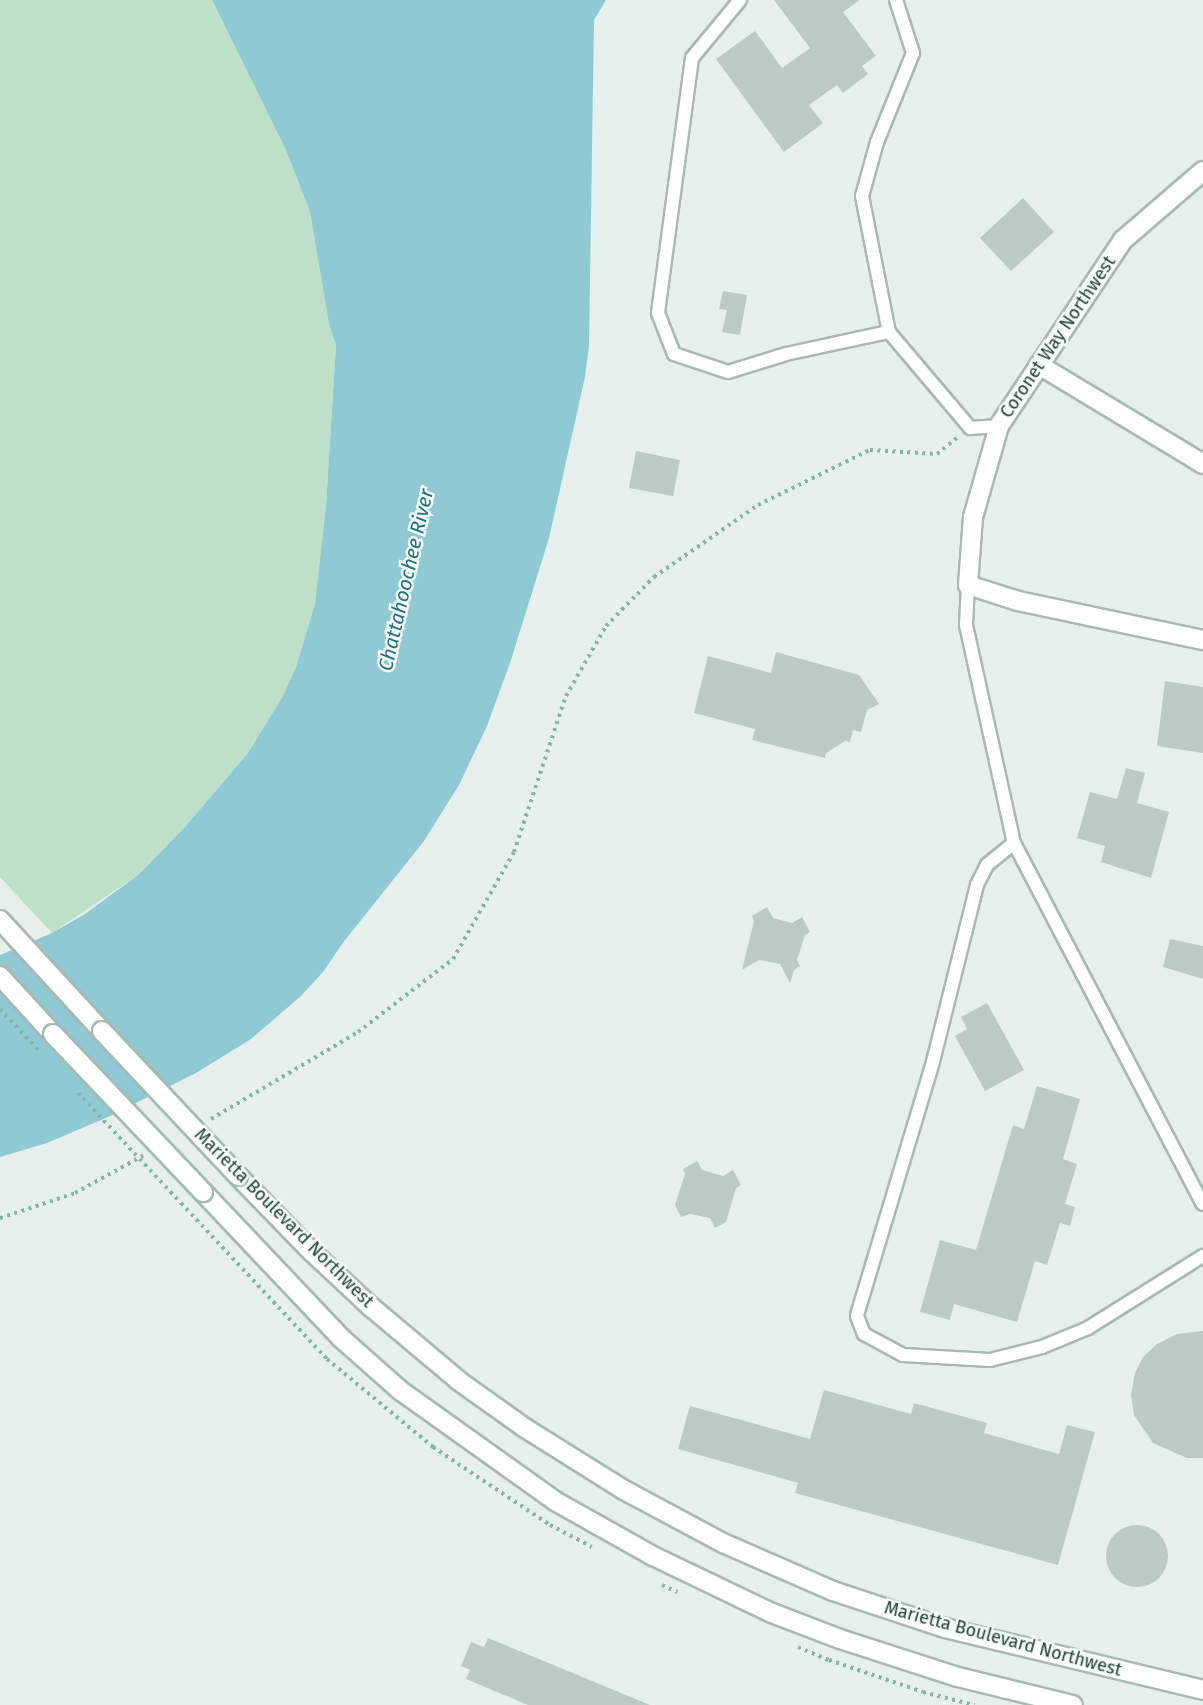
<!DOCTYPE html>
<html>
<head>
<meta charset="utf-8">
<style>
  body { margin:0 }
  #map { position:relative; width:1203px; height:1705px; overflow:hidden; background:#e6efeb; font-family:"Fira Sans",sans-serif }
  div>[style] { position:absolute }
  .green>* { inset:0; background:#bfe0c8 }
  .water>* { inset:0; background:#8ec9d4 }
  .building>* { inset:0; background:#bbcac4 }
  .round { border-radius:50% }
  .path>* { height:4px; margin-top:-2px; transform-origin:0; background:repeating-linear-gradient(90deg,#86b3a5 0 3px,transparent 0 7.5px) }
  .roads { filter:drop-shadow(2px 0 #a8b8b2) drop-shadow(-2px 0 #a8b8b2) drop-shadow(0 2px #a8b8b2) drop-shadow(0 -2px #a8b8b2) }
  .service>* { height:12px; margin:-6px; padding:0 6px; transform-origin:6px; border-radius:6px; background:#fff }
  .minor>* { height:18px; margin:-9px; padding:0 9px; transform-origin:9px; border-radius:9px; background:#fff }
  .secondary>* { height:18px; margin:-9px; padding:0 9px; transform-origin:9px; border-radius:9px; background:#fff }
  .path-bridge>* { height:4px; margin-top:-2px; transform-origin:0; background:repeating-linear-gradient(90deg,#86b3a5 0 3px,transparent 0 7.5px) }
  .bridges { filter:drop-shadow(2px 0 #a4bbb3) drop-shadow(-2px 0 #a4bbb3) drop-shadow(0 2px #a4bbb3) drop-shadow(0 -2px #a4bbb3) }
  .secondary-bridge>* { height:18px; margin:-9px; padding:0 9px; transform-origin:9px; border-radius:9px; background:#fff }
  span { translate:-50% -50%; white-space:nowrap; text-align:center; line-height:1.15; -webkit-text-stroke:5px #f7fbf9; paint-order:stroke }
  .street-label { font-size:18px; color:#24423a }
  .water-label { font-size:20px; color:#1c6f80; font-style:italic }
</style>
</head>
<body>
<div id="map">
  <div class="green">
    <div style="clip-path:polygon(0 0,212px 0,286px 150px,310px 212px,329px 324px,336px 345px,326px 506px,315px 604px,296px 667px,283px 696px,248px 753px,185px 827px,138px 875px,52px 933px,0 877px)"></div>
  </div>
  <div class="water">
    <div style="clip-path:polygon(212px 0,606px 0,594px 20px,589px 346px,585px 377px,549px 538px,510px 663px,487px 726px,459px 785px,424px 841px,342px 944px,323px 972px,301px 996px,251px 1039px,196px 1073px,108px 1117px,47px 1143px,0 1157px,0 955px,52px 933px,85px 914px,138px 875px,185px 827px,248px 753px,283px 696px,296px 667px,315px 604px,326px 506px,336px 345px,329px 324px,310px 212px,286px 150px)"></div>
  </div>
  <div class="building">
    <div style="clip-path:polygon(774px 0,860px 0,843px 12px,876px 56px,862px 66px,868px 74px,843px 93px,837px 85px,809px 105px,823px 123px,784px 152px,716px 59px,755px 31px,782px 68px,810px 48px)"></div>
    <div style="clip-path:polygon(1023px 198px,1054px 232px,1011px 271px,980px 238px)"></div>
    <div style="clip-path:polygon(723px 291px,747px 295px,740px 335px,722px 332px,727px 310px,719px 309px)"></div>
    <div style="clip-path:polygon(636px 451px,680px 460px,673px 496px,629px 488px)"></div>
    <div style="clip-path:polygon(776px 652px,859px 675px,879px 704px,867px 710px,861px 732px,853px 730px,850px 742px,845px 741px,826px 753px,825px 758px,752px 740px,755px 729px,694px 713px,708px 656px,771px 673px)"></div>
    <div style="clip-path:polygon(1165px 681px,1203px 687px,1203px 753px,1157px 746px)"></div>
    <div style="clip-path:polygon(1126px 768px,1145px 773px,1137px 803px,1169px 812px,1151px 878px,1101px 862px,1105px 846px,1077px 838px,1090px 792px,1117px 799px)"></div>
    <div style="clip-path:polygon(767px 907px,773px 918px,792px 923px,802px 917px,810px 932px,805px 935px,797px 960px,800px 966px,794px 970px,790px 983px,780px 964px,759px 960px,742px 970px,754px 921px,752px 916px)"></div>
    <div style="clip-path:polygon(1170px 939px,1203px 946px,1203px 979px,1163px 967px)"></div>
    <div style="clip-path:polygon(987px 1003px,1024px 1070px,985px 1091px,955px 1036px,967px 1029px,961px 1017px)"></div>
    <div style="clip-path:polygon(1037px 1086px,1080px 1099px,1063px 1159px,1077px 1164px,1065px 1204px,1075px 1207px,1070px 1226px,1060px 1223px,1047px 1265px,1035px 1261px,1017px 1322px,954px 1304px,950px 1320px,920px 1312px,940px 1240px,976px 1250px,1013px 1125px,1024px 1129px)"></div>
    <div style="clip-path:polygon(697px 1161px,702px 1170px,723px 1176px,733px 1170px,741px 1185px,736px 1188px,726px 1222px,715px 1228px,710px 1218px,690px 1214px,681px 1217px,675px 1205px,685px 1174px,683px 1169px)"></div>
    <div style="clip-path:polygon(1203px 1331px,1203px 1458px,1187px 1458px,1153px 1443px,1134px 1415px,1131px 1395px,1135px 1373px,1143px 1357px,1157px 1344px,1177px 1334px)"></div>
    <div style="clip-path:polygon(824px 1390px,911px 1414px,914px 1403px,987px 1423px,984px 1433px,1059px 1454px,1067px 1425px,1095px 1432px,1058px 1565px,795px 1493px,798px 1483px,678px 1449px,690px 1406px,810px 1439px)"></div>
    <div class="round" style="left:1106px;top:1525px;width:62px;height:62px"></div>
    <div style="clip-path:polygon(488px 1638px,650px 1705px,528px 1705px,466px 1679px,470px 1670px,461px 1666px,471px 1642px,484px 1647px)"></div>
  </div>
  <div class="path">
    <div style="left:211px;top:1119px;width:171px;rotate:-30.6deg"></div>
    <div style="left:358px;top:1032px;width:120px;rotate:-37.5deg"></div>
    <div style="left:453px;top:959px;width:123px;rotate:-60.3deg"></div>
    <div style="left:514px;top:852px;width:164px;rotate:-71.6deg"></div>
    <div style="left:566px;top:696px;width:81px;rotate:-60.3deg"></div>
    <div style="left:606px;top:626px;width:69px;rotate:-45.6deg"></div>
    <div style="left:654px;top:577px;width:126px;rotate:-34.7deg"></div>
    <div style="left:758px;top:505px;width:125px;rotate:-26.2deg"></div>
    <div style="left:870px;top:450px;width:67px;rotate:3.4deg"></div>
    <div style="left:937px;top:454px;width:27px;rotate:-39deg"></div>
    <div style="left:181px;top:1203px;width:214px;rotate:46.9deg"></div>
    <div style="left:327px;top:1359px;width:138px;rotate:39.7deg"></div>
    <div style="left:433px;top:1447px;width:141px;rotate:33.7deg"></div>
    <div style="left:550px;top:1525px;width:47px;rotate:27.6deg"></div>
    <div style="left:0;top:1218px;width:79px;rotate:-18.4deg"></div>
    <div style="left:75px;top:1193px;width:79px;rotate:-28.8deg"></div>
    <div style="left:662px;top:1585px;width:17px;rotate:25deg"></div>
    <div style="left:798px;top:1647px;width:34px;rotate:23deg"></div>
    <div style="left:829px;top:1660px;width:99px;rotate:18.8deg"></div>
    <div style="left:923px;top:1692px;width:53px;rotate:14.3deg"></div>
  </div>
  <div class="roads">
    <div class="service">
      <div style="left:740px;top:0;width:75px;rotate:129.6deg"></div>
      <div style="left:692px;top:58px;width:257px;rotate:97.6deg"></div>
      <div style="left:658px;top:313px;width:44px;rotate:68.7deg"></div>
      <div style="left:674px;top:354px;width:57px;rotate:18.4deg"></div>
      <div style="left:728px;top:372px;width:61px;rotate:-17.2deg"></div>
      <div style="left:786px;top:354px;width:105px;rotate:-12.1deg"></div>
      <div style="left:896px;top:0;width:56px;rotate:72.2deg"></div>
      <div style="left:913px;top:53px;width:96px;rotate:112deg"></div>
      <div style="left:877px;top:142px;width:56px;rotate:105.5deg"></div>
      <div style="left:862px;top:196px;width:139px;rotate:78.8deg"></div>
      <div style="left:889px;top:332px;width:126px;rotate:49.8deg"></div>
      <div style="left:970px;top:428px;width:29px;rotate:-4deg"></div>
      <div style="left:968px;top:585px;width:40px;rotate:92.9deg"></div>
      <div style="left:966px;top:625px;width:223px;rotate:77.6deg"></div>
      <div style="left:1014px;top:843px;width:407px;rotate:62.4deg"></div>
      <div style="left:1014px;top:843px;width:35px;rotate:141deg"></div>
      <div style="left:987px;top:865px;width:22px;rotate:117deg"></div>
      <div style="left:977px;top:885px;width:182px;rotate:104deg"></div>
      <div style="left:933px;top:1062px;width:265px;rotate:106.7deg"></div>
      <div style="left:857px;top:1316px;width:19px;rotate:69deg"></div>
      <div style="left:864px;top:1334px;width:44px;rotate:28.3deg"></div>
      <div style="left:903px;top:1355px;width:87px;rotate:3.3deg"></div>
      <div style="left:990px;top:1360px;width:54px;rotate:-14deg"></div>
      <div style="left:1042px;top:1347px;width:50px;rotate:-22.4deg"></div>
      <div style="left:1088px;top:1328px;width:136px;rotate:-32.1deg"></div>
    </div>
    <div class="minor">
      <div style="left:1203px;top:171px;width:106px;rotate:139.2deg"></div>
      <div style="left:1123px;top:240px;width:224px;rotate:123.7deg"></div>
      <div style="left:999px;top:426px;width:95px;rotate:105.9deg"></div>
      <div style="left:973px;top:517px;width:68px;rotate:94.2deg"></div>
      <div style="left:968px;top:585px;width:52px;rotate:17.7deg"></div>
      <div style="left:1018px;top:601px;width:189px;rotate:11.9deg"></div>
      <div style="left:1039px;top:365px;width:192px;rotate:31.1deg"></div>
    </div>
    <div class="secondary">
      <div style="left:0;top:920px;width:151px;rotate:47.4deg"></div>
      <div style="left:0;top:976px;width:79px;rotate:47.6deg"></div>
      <div style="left:238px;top:1176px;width:106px;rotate:45.8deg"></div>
      <div style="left:312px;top:1252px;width:79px;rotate:43deg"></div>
      <div style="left:370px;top:1306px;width:116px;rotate:40.1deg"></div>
      <div style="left:459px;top:1381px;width:81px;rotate:35.5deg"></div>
      <div style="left:525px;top:1428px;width:117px;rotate:32.1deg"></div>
      <div style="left:624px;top:1490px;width:112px;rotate:28.2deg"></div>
      <div style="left:723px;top:1543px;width:120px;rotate:23.6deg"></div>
      <div style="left:833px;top:1591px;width:118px;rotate:18.3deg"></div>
      <div style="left:945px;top:1628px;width:265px;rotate:13.5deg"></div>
      <div style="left:203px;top:1192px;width:201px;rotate:46.6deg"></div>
      <div style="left:341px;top:1338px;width:80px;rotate:41.5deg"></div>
      <div style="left:401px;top:1391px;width:189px;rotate:35.5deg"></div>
      <div style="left:555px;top:1501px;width:112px;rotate:29.3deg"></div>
      <div style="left:653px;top:1556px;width:132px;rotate:25.6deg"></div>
      <div style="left:772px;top:1613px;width:73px;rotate:20.9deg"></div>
      <div style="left:840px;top:1639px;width:124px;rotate:17.9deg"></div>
      <div style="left:958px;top:1677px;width:118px;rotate:13.7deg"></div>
    </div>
  </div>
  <div class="path-bridge">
    <div style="left:0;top:1009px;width:56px;rotate:47.2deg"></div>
    <div style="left:78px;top:1093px;width:151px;rotate:46.9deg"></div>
  </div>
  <div class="bridges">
    <div class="secondary-bridge">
      <div style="left:102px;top:1031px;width:199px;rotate:46.8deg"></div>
      <div style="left:53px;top:1034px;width:218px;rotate:46.5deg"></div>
    </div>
  </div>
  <div class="street-label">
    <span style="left:1058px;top:337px;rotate:-56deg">Coronet Way Northwest</span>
    <span style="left:284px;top:1218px;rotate:45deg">Marietta Boulevard Northwest</span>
    <span style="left:1003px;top:1639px;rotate:15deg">Marietta Boulevard Northwest</span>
  </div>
  <div class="water-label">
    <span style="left:406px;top:580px;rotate:-77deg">Chattahoochee River</span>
  </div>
</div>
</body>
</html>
